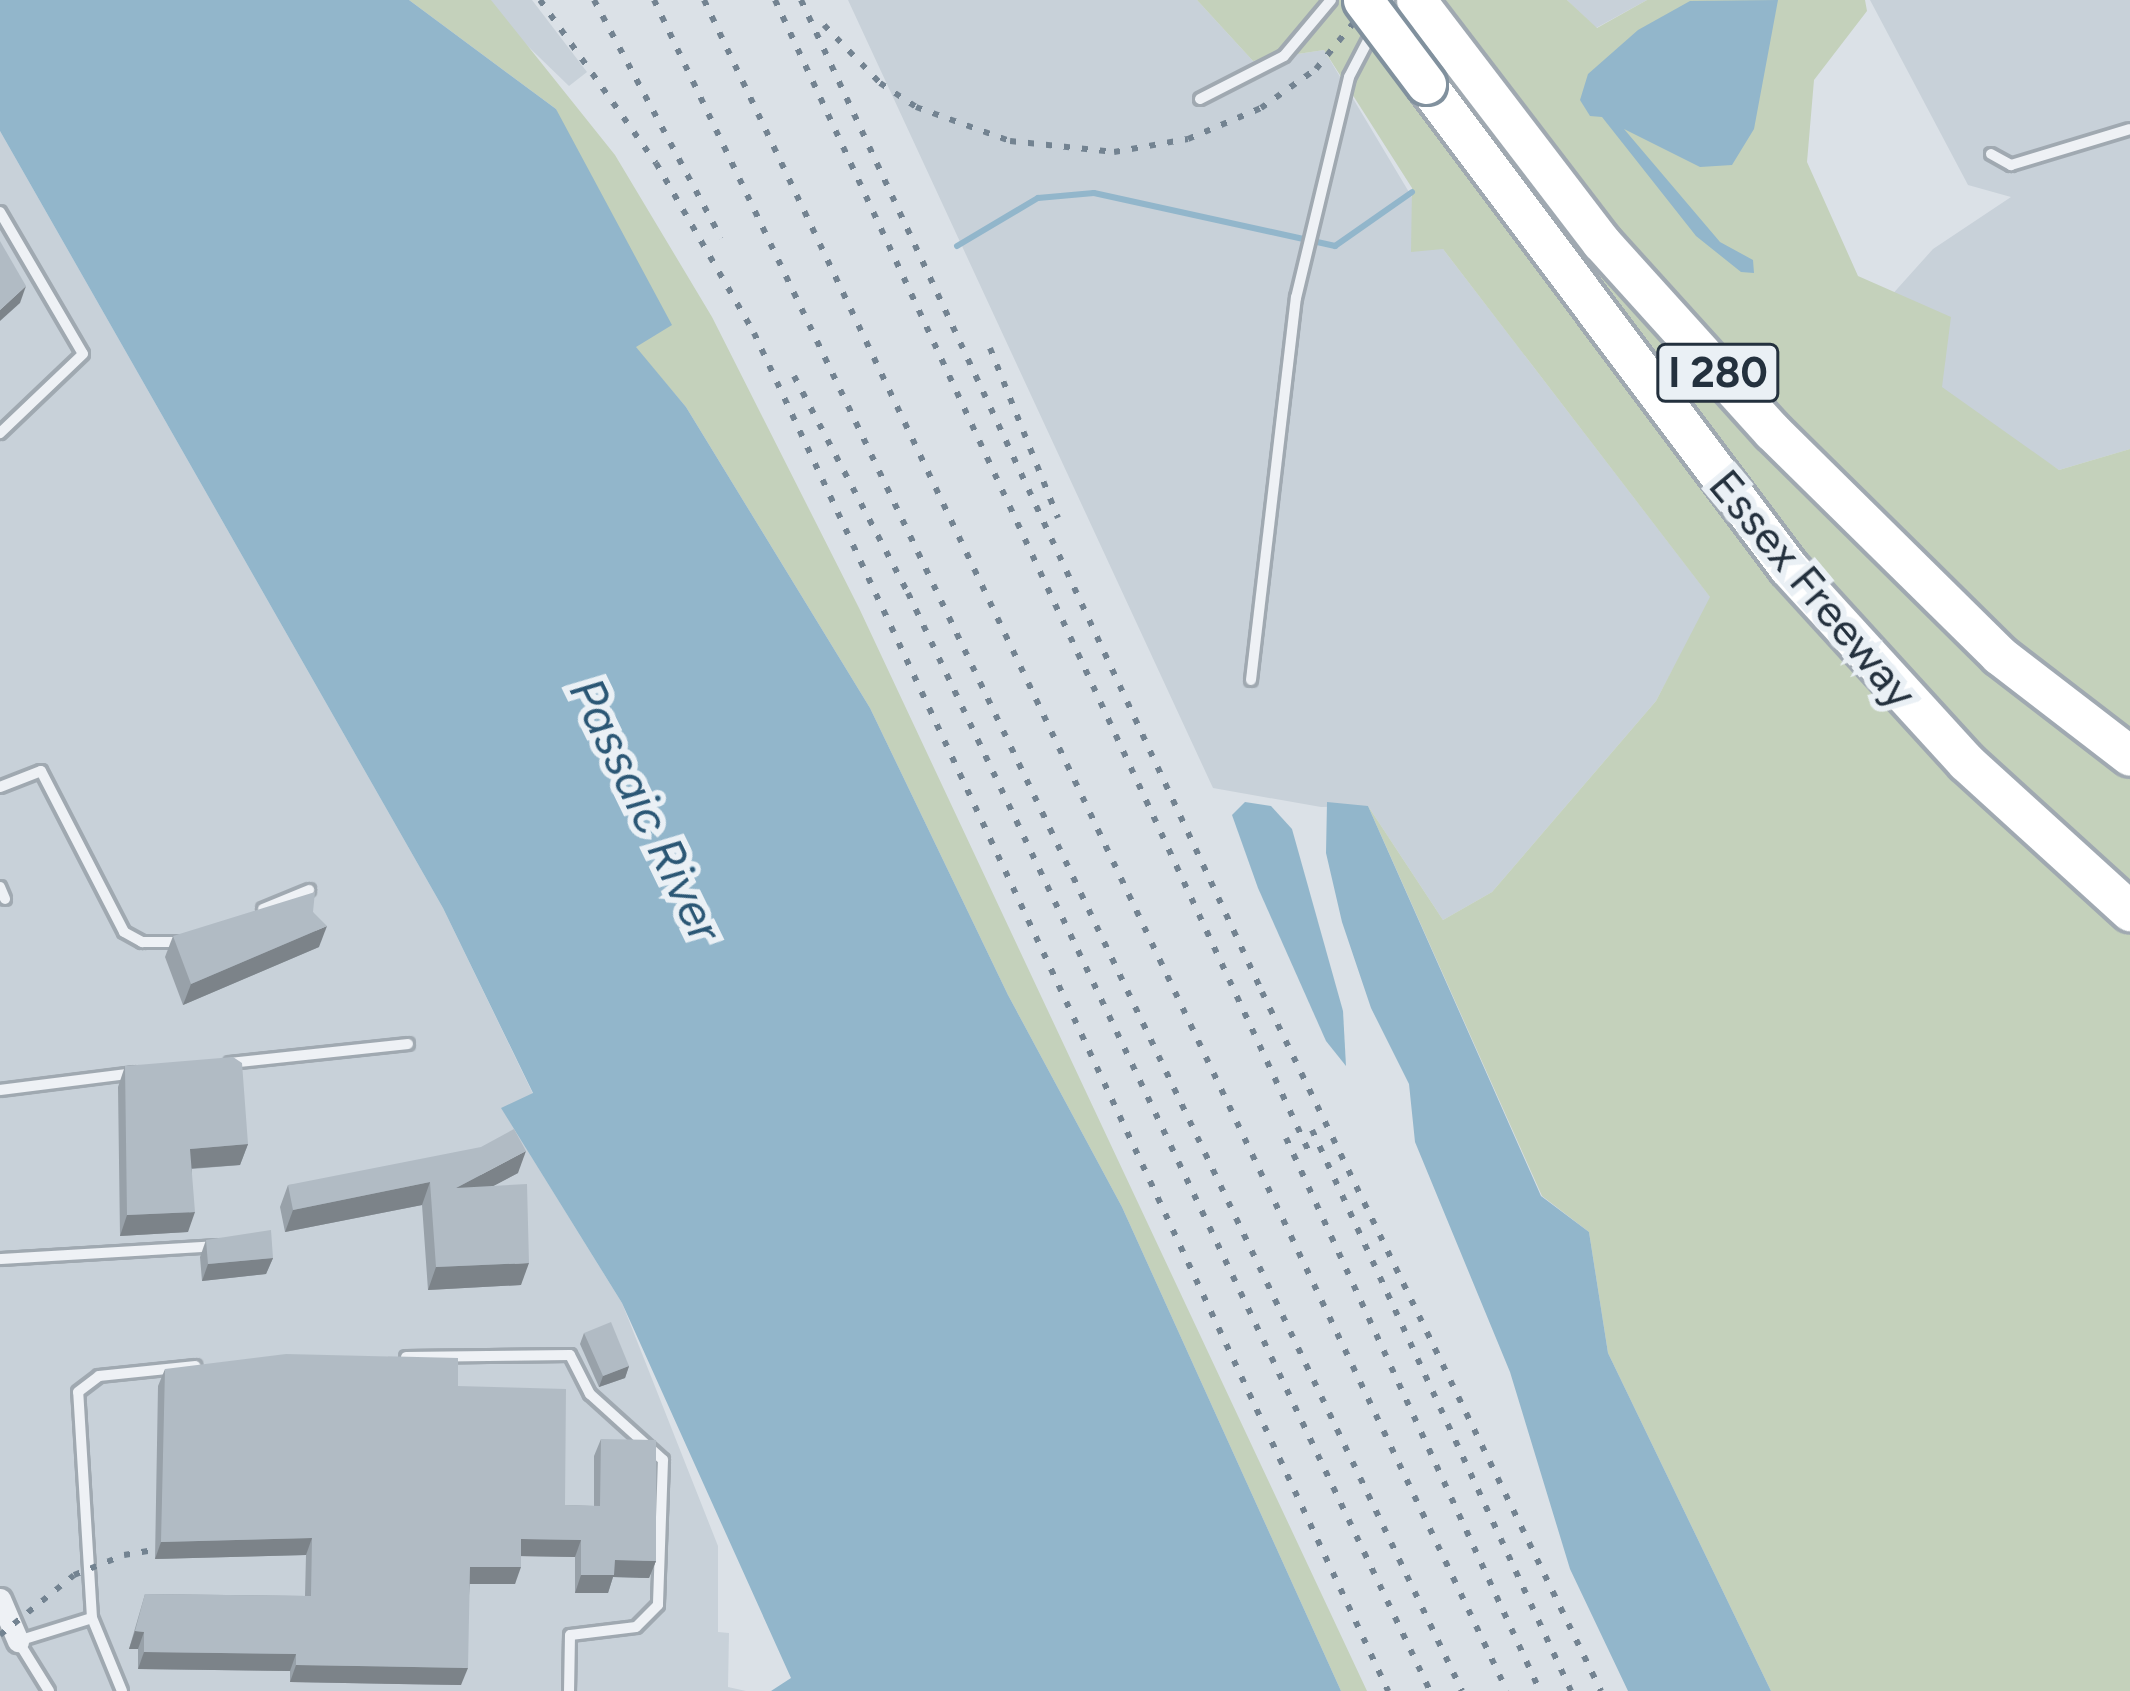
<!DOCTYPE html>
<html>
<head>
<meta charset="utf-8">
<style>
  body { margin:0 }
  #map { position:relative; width:2130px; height:1691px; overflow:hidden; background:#dbe1e7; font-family:Figtree,sans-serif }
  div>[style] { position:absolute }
  .built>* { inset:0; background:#c8d1d9 }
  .green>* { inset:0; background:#c4d1bb }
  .water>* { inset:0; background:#92b6cb }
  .stream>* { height:6px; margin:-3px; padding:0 3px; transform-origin:3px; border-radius:3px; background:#92b6cb }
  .roads { filter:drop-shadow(3px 0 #a0a9b1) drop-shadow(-3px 0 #a0a9b1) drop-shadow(0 3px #a0a9b1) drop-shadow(0 -3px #a0a9b1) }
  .service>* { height:10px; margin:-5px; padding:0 5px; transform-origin:5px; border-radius:5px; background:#eef1f5 }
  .minor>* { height:21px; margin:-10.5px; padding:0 10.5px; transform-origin:10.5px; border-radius:10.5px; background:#eef1f5 }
  .motorway>* { height:39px; margin:-19.5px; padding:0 19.5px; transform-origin:19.5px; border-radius:19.5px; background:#fff }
  .rail>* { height:6px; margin-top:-3px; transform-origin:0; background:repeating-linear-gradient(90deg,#738391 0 6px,transparent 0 18px) }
  .bridges { filter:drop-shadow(3px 0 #81919e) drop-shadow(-3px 0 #81919e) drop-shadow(0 3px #81919e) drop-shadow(0 -3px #81919e) }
  .motorway-bridge>* { height:39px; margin:-19.5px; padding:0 19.5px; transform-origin:19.5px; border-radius:19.5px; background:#fff }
  .wall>* { inset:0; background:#98a1a9 }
  .shaded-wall>* { inset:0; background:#7c8389 }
  .building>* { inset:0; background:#b1bbc4 }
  span { translate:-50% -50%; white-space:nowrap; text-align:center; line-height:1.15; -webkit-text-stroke:12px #eaf0f5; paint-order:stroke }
  .shield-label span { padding:3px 9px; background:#eaf0f5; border:3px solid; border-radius:9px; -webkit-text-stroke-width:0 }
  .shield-label { font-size:42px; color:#24313e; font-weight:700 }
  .street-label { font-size:45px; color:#24313e }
  .water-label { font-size:48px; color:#2b5775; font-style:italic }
</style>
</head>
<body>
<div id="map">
  <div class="built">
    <div style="clip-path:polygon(480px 0,532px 0,587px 72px,569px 86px)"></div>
    <div style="clip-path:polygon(848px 0,1197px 0,1253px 61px,1324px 50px,1443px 249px,1711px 598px,1656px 701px,1492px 892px,1443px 920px,1368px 806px,1321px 807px,1213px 788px)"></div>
    <div style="clip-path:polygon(1567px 0,1647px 0,1596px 28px)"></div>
    <div style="clip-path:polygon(1870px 0,2130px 0,2130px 449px,2059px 470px,1854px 337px,1933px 249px,2011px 197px,1968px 185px)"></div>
    <div style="clip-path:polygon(0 131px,443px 908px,533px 1094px,502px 1109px,622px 1303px,718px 1546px,718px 1632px,729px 1633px,728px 1687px,746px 1691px,0 1691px)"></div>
  </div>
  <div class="green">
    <div style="clip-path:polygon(409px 0,491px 0,615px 155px,712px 317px,859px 608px,1367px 1691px,1341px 1691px,1122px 1207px,1008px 995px,870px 708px,686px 407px,635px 347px,556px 109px)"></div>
    <div style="clip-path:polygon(1197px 0,1361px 0,1669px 409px,1431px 0,1567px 0,1597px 28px,1647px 0,1865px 0,1867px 11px,1814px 80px,1807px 162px,1858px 276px,1951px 317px,1942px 387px,2059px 470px,2130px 449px,2130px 1691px,1771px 1691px,1608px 1353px,1589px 1232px,1542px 1196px,1368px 806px,1443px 920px,1492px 892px,1656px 701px,1710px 597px,1443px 249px,1411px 252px,1412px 188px,1324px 50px,1253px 61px)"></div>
  </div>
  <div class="water">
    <div style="clip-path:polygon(0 0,409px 0,556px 109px,672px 325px,636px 347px,686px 407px,870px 708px,1008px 995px,1122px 1207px,1341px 1691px,771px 1691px,791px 1678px,622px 1303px,501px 1108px,533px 1093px,443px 908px,0 131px)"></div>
    <div style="clip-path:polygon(1778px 0,1754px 129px,1732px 165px,1700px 167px,1624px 129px,1720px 242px,1753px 260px,1754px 273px,1741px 272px,1696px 236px,1602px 117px,1590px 116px,1580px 100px,1588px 74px,1638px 30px,1690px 1px)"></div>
    <div style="clip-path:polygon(1245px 802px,1271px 806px,1292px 829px,1343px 1011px,1346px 1066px,1326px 1041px,1258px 888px,1232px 815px)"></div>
    <div style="clip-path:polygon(1327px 802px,1368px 806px,1541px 1196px,1589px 1232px,1608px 1353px,1771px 1691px,1628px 1691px,1570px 1569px,1510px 1372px,1415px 1142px,1409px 1084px,1371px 1008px,1342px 922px,1326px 853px)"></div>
  </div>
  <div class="stream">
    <div style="left:957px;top:246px;width:94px;rotate:-30.7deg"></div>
    <div style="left:1038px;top:198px;width:56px;rotate:-5.1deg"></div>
    <div style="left:1094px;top:193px;width:247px;rotate:12.4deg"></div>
    <div style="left:1335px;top:246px;width:94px;rotate:-35deg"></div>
  </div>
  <div class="roads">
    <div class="service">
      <div style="left:1200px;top:99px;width:94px;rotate:-27.1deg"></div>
      <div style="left:1284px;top:56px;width:73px;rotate:-50deg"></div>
      <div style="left:1991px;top:154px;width:23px;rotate:29deg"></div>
      <div style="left:2011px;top:165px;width:124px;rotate:-16.8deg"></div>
      <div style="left:0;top:212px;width:164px;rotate:59.7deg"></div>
      <div style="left:83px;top:354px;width:115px;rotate:136.4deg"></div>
      <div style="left:1251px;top:680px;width:385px;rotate:-83.3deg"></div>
      <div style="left:1296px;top:298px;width:227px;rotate:-76.5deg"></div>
      <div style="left:1349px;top:77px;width:54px;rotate:-62.5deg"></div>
      <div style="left:0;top:787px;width:44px;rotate:-21.3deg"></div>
      <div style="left:41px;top:771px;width:181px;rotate:62.7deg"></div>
      <div style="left:124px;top:932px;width:21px;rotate:29deg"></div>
      <div style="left:142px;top:942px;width:37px"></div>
      <div style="left:0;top:887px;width:13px;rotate:67deg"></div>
      <div style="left:263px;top:909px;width:50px;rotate:-22.4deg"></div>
      <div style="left:230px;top:1063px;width:179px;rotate:-6.1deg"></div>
      <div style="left:0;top:1090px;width:135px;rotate:-7.2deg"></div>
      <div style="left:0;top:1259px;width:218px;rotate:-3.4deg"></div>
      <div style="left:406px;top:1357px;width:164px;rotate:-0.7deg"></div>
      <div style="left:570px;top:1355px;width:44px;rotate:62.9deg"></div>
      <div style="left:590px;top:1394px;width:98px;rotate:42.1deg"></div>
      <div style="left:663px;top:1460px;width:145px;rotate:92deg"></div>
      <div style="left:658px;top:1605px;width:31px;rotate:135deg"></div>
      <div style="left:636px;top:1627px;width:66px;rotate:173.1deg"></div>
      <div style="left:570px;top:1635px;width:56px;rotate:91deg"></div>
      <div style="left:49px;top:1691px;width:59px;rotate:-121.8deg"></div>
      <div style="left:18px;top:1641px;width:77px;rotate:-17.3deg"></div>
      <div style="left:122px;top:1691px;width:79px;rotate:-112.3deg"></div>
      <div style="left:92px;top:1618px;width:226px;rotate:-93.5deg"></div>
      <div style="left:78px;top:1392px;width:26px;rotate:-37deg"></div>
      <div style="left:99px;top:1376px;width:97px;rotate:-5.9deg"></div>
    </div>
    <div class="minor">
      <div style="left:0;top:1599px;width:46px;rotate:66.8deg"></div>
    </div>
    <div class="motorway">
      <div style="left:1416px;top:0;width:305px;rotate:52.6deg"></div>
      <div style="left:1601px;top:242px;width:255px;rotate:47.9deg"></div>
      <div style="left:1772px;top:431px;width:319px;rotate:44.6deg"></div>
      <div style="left:1999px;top:655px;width:165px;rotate:37.6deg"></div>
      <div style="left:1426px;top:84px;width:604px;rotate:53.15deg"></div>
      <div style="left:1788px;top:567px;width:264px;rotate:47.6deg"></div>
      <div style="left:1966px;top:762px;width:222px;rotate:42.3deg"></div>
    </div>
  </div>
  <div class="rail">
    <div style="left:540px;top:0;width:200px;rotate:54.6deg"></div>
    <div style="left:656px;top:163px;width:196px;rotate:60deg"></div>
    <div style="left:754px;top:333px;width:1499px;rotate:64.97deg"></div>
    <div style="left:594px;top:0;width:270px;rotate:61.9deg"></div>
    <div style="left:654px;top:0;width:1874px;rotate:64.46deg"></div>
    <div style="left:704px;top:0;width:1872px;rotate:64.6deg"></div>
    <div style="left:775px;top:0;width:1270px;rotate:65.13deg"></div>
    <div style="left:801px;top:0;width:1094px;rotate:65.07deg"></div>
    <div style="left:1262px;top:992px;width:777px;rotate:64.13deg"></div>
    <div style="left:824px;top:25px;width:81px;rotate:46deg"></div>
    <div style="left:880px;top:83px;width:43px;rotate:33.7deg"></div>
    <div style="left:916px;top:107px;width:100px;rotate:19.9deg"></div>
    <div style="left:1010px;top:141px;width:105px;rotate:6deg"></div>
    <div style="left:1114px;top:152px;width:75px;rotate:-10deg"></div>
    <div style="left:1188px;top:139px;width:79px;rotate:-23deg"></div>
    <div style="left:1261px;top:108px;width:67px;rotate:-35.3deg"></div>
    <div style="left:1316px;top:69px;width:89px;rotate:-50.9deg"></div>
    <div style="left:990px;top:348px;width:183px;rotate:68.2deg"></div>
    <div style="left:794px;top:376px;width:245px;rotate:62.3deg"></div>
    <div style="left:908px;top:593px;width:1216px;rotate:64.57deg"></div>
    <div style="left:1312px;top:1130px;width:618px;rotate:65.22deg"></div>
    <div style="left:1286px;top:1138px;width:609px;rotate:65.33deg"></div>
    <div style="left:0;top:1635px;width:95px;rotate:-39deg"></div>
    <div style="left:74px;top:1575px;width:54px;rotate:-21.8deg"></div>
    <div style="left:124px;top:1555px;width:66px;rotate:-9.6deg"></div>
  </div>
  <div class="bridges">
    <div class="motorway-bridge">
      <div style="left:1363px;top:0;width:105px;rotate:53.1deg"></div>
    </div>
  </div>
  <div class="wall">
    <div style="clip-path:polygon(313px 912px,319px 947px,183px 1005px,165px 957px,173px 936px)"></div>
    <div style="clip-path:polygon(125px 1066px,248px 1144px,240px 1165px,192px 1169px,188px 1232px,120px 1236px,118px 1087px)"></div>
    <div style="clip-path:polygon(518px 1173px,493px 1186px,521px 1285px,428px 1290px,422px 1205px,285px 1232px,280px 1207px,288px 1185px)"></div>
    <div style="clip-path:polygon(206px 1240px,273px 1258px,266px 1274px,202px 1281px,200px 1257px)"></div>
    <div style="clip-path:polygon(584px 1333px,629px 1366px,625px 1378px,599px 1387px,580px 1344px)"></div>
    <div style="clip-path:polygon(165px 1369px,458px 1386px,565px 1505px,594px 1506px,594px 1456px,601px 1439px,656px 1561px,649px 1578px,613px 1577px,608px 1593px,575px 1593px,575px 1557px,521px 1556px,515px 1584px,470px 1584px,461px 1685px,290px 1682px,290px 1671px,138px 1669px,138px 1649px,129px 1649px,145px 1594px,305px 1596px,306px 1555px,155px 1559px,158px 1386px)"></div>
  </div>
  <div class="shaded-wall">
    <div style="clip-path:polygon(26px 286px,20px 303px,0 321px,0 310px)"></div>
    <div style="clip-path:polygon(327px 926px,319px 947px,183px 1005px,191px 984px)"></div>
    <div style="clip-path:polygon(248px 1144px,240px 1165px,183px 1169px,190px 1149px)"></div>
    <div style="clip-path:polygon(526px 1151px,518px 1173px,448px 1210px,456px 1188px)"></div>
    <div style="clip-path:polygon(430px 1182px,422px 1205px,285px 1232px,293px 1210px)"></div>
    <div style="clip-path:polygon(195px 1212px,188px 1232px,120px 1236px,127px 1215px)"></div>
    <div style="clip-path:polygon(273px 1258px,266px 1274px,202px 1281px,208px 1264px)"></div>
    <div style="clip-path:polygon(529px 1263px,521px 1285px,428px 1290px,436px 1267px)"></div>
    <div style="clip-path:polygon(629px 1366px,625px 1378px,599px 1387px,603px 1376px)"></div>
    <div style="clip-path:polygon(312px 1538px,306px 1555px,155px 1559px,161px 1542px)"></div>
    <div style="clip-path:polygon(521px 1539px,581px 1540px,575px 1557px,515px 1556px)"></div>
    <div style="clip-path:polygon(615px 1560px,656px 1561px,649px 1578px,613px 1577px,608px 1593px,575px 1593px,581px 1575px)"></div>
    <div style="clip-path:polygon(470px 1567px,521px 1567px,515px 1584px,464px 1584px)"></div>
    <div style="clip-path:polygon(135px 1631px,144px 1632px,138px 1649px,129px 1649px)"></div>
    <div style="clip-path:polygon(144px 1652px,296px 1654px,290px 1671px,138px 1669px)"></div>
    <div style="clip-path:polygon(296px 1665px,468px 1668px,461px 1685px,290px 1682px)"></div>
  </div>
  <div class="building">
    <div style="clip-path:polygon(0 241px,26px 286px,0 310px)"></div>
    <div style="clip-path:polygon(315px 892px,313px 912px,327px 926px,191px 984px,173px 936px)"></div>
    <div style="clip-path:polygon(233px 1057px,242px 1063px,248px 1144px,190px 1149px,195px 1212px,127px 1215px,125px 1066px)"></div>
    <div style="clip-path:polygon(514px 1129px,526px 1151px,456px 1188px,527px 1184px,529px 1263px,436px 1267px,430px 1182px,293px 1210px,288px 1185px,481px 1147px)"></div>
    <div style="clip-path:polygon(271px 1230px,273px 1258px,208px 1264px,206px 1240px)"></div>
    <div style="clip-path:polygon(611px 1322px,629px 1366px,603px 1376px,584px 1333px)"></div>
    <div style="clip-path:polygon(286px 1354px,458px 1358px,458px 1386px,566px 1389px,565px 1505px,600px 1506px,601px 1439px,656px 1440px,656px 1561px,615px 1560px,614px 1575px,581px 1575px,581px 1540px,521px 1539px,521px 1567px,470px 1567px,468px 1668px,296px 1665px,296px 1654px,144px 1652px,144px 1632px,135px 1631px,145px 1594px,311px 1596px,312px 1538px,161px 1542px,165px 1369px)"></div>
  </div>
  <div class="shield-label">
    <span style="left:1718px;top:373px">I 280</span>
  </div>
  <div class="street-label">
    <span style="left:1813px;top:589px;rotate:50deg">Essex Freeway</span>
  </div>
  <div class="water-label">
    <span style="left:646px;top:810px;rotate:64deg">Passaic River</span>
  </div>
</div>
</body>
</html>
